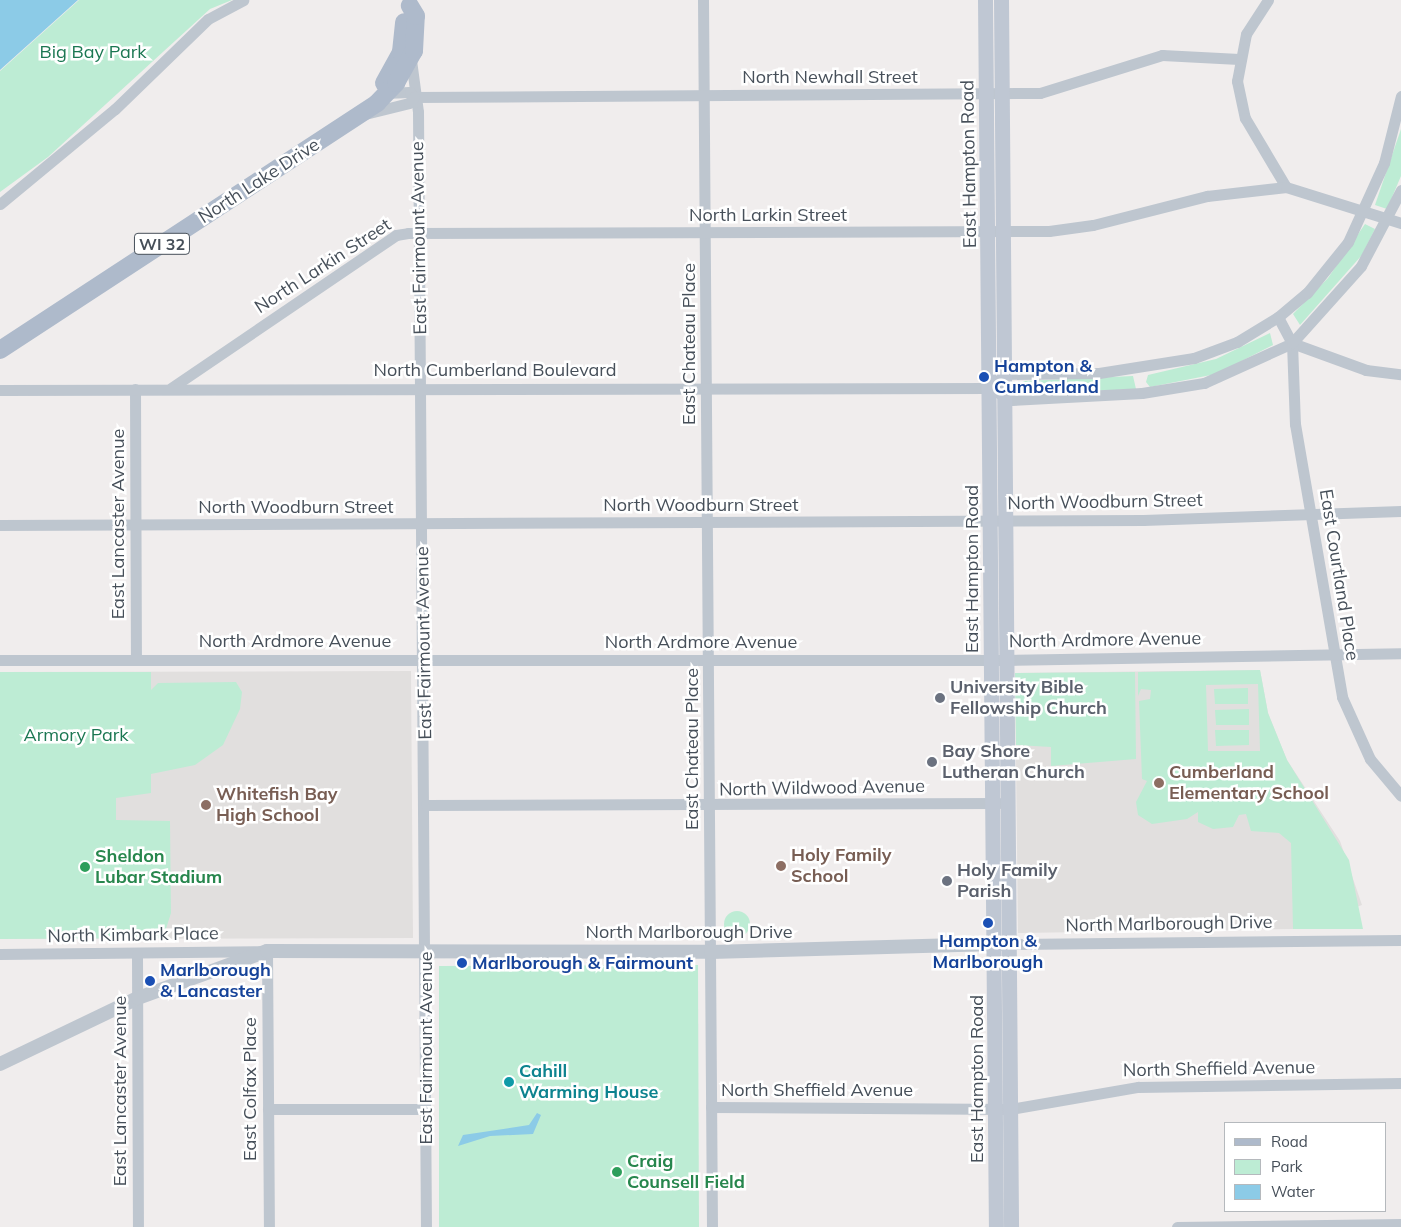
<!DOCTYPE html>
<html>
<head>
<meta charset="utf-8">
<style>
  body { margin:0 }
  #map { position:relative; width:1401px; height:1227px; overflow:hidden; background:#f0eded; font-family:Mulish,sans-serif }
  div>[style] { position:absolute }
  .education>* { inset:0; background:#e1dfde }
  .green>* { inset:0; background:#bdecd4 }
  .round { border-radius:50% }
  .water>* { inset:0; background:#8ccbe7 }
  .minor>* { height:11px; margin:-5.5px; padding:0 5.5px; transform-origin:5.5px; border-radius:5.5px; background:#bec6cf }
  .tertiary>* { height:14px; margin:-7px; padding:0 7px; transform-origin:7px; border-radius:7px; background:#bec6cf }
  .secondary>* { height:15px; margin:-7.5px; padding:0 7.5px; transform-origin:7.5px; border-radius:7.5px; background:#bfc7d3 }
  .primary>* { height:18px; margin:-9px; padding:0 9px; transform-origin:9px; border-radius:9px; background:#aebacb }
  .dots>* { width:14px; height:14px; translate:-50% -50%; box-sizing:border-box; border:2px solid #fff; border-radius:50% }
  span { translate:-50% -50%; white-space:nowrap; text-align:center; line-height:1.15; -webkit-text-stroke:5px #fff; paint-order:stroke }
  .shield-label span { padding:1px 4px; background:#fff; border:1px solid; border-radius:4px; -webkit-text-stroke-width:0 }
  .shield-label { font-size:16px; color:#464f59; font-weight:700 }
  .park-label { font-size:18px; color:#1b7752 }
  .street-label { font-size:18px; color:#464f59 }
  .transit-label { font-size:18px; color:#164399; font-weight:700 }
  .left { translate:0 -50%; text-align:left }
  .worship-label { font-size:18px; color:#5b616d; font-weight:700 }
  .education-label { font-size:18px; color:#785e54; font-weight:700 }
  .leisure-label { font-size:18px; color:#27864d; font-weight:700 }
  .culture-label { font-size:18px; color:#0d838f; font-weight:700 }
  .legend { position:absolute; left:1224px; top:1122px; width:162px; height:90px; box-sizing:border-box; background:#fff; border:1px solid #b5b9bd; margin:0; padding:6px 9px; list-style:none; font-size:15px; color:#464f59 }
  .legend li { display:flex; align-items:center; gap:10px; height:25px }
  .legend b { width:25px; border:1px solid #b5b9bd }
</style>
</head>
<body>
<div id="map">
  <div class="education">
    <div style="clip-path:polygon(1260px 670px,1268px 713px,1287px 760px,1340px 841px,1362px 905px,1293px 929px,1018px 933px,1015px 673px)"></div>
    <div style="clip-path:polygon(411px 671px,413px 938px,0 939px,0 672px)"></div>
  </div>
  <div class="green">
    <div style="clip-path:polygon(79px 0,232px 0,210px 9px,48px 157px,0 192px,0 71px)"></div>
    <div style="clip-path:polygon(1401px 129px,1401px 176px,1387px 209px,1375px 205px)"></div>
    <div style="clip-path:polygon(1365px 224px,1375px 229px,1362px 255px,1300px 325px,1293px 314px,1328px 278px)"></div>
    <div style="clip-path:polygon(1270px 333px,1273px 345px,1216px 374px,1150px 387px,1146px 382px,1148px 375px,1216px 359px)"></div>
    <div style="clip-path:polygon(1133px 376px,1136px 389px,1019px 395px,1014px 389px,1024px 381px)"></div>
    <div style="clip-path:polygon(evenodd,1260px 670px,1268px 713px,1287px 760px,1349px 860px,1363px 929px,1293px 929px,1291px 843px,1279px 833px,1251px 831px,1246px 814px,1239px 815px,1233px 827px,1213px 829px,1198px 822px,1198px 812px,1187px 819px,1152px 824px,1138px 815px,1136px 802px,1147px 781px,1142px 779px,1139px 701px,1150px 699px,1151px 690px,1141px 689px,1138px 696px,1138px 672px,1260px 670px,1258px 684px,1260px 751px,1208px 751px,1206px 685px,1258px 684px)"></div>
    <div style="clip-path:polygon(0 672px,151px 672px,151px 690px,158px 683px,236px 682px,242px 692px,240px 709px,223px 745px,195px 765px,151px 774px,151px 793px,116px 798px,116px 820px,170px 821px,171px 913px,163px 938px,0 939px)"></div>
    <div style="clip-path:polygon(1135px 672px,1136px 759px,1051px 766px,1051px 747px,1016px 745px,1015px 673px)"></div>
    <div style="clip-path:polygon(1248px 688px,1248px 704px,1215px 704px,1214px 689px)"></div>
    <div style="clip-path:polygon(1249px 709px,1249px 725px,1216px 725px,1215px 710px)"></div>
    <div style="clip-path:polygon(1215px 730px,1249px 730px,1249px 745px,1216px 746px)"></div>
    <div class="round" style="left:724px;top:911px;width:26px;height:26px"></div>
    <div style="clip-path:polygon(698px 965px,699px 1227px,439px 1227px,439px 966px)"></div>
  </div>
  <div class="water">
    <div style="clip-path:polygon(0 0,78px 0,0 70px)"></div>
    <div style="clip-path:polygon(537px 1113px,541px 1115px,533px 1134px,490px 1136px,458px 1146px,463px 1135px,529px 1125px)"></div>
  </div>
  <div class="minor">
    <div style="left:703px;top:0;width:1227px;rotate:89.58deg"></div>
    <div style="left:1268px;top:0;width:40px;rotate:122.9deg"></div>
    <div style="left:1246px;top:34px;width:48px;rotate:100.8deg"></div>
    <div style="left:1237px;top:81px;width:38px;rotate:78deg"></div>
    <div style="left:1245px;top:118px;width:80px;rotate:59.3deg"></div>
    <div style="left:411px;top:60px;width:52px;rotate:82.3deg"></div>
    <div style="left:418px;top:112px;width:1115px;rotate:89.59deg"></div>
    <div style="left:384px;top:93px;width:26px;rotate:-2deg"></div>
    <div style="left:410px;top:92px;width:6px;rotate:51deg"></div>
    <div style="left:414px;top:97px;width:626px;rotate:-0.37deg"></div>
    <div style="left:1040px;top:93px;width:128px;rotate:-17.3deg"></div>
    <div style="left:1162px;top:55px;width:77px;rotate:3deg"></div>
    <div style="left:365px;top:114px;width:45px;rotate:-14deg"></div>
    <div style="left:409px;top:103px;width:8px;rotate:-50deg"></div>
    <div style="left:0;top:204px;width:149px;rotate:-39.6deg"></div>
    <div style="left:115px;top:109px;width:129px;rotate:-44.1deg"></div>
    <div style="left:208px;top:19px;width:40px;rotate:-28deg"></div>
    <div style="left:1278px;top:317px;width:30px;rotate:62deg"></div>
    <div style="left:1292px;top:343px;width:79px;rotate:20deg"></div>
    <div style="left:1366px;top:370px;width:35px;rotate:7deg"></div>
    <div style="left:1292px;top:343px;width:81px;rotate:87.9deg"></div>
    <div style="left:1295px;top:424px;width:277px;rotate:80.2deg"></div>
    <div style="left:1342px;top:697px;width:68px;rotate:65.7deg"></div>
    <div style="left:1370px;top:759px;width:48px;rotate:50deg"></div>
    <div style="left:999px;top:380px;width:8px;rotate:-45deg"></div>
    <div style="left:1005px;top:374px;width:94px;rotate:-0.6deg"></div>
    <div style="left:1099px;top:373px;width:96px;rotate:-9deg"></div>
    <div style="left:1194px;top:358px;width:46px;rotate:-20.4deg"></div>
    <div style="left:1237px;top:342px;width:48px;rotate:-31.4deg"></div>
    <div style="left:1278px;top:317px;width:38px;rotate:-40deg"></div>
    <div style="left:1307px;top:293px;width:65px;rotate:-51.2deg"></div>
    <div style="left:1348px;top:242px;width:87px;rotate:-65.5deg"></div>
    <div style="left:1384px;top:163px;width:69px;rotate:-75.8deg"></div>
    <div style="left:171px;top:388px;width:272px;rotate:-34.2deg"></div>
    <div style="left:396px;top:235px;width:12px;rotate:-9deg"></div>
    <div style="left:408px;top:233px;width:641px;rotate:-0.18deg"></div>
    <div style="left:1049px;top:231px;width:44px;rotate:-7.8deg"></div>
    <div style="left:1093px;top:225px;width:118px;rotate:-14.3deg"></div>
    <div style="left:1207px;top:196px;width:80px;rotate:-6.5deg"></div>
    <div style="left:1286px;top:187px;width:121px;rotate:17.4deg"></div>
    <div style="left:135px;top:389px;width:270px;rotate:89.8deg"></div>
    <div style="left:0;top:390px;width:990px;rotate:-0.12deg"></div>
    <div style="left:990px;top:388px;width:24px;rotate:30deg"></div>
    <div style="left:1011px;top:400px;width:131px;rotate:-3.1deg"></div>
    <div style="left:1142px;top:393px;width:63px;rotate:-9.2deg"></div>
    <div style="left:1204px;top:383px;width:97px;rotate:-24.4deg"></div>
    <div style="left:1292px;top:343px;width:103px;rotate:-48.1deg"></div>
    <div style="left:1361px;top:266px;width:86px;rotate:-62.2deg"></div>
    <div style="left:0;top:525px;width:1143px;rotate:-0.25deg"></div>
    <div style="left:1143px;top:520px;width:258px;rotate:-2deg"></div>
    <div style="left:0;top:660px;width:1007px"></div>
    <div style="left:1007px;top:660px;width:394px;rotate:-1deg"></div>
    <div style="left:426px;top:805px;width:573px;rotate:-0.2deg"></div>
    <div style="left:1009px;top:944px;width:392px;rotate:-0.6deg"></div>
    <div style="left:0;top:954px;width:267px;rotate:-0.6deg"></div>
    <div style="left:267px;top:951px;width:276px;rotate:89.6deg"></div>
    <div style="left:137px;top:955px;width:272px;rotate:89.8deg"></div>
    <div style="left:711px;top:1107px;width:299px;rotate:0.4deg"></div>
    <div style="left:1010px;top:1109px;width:130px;rotate:-9.8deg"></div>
    <div style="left:1138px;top:1087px;width:263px;rotate:-0.9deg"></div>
    <div style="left:268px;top:1109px;width:158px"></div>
    <div style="left:1177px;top:1227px;width:224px;rotate:-0.8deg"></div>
  </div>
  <div class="tertiary">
    <div style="left:0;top:1064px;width:153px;rotate:-25.6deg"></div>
    <div style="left:138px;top:998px;width:137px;rotate:-20deg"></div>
    <div style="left:267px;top:951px;width:444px;rotate:0.1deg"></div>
    <div style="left:711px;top:952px;width:292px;rotate:-1.6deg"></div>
  </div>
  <div class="secondary">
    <div style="left:985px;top:0;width:1227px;rotate:89.49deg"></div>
    <div style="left:1001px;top:0;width:1227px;rotate:89.53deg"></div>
  </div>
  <div class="primary">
    <div style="left:384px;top:83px;width:35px;rotate:-61deg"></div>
    <div style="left:401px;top:52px;width:30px;rotate:-84deg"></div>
    <div style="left:0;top:350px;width:451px;rotate:-33.2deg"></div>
    <div style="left:377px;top:103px;width:28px;rotate:-46deg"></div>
    <div style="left:396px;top:83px;width:37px;rotate:-61deg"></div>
    <div style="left:414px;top:51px;width:35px;rotate:-87deg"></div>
    <div style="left:416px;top:16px;width:12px;rotate:-121deg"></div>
  </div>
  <div class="dots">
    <div style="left:984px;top:377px;background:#1a4fb4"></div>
    <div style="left:940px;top:698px;background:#6b7280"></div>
    <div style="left:932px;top:762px;background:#6b7280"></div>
    <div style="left:1159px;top:783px;background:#8d6e63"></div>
    <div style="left:206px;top:805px;background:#8d6e63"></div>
    <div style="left:781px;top:866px;background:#8d6e63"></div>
    <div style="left:85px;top:867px;background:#2e9e5b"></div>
    <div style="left:947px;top:881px;background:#6b7280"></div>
    <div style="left:988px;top:923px;background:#1a4fb4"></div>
    <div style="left:462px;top:963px;background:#1a4fb4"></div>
    <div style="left:150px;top:981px;background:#1a4fb4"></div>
    <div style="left:509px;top:1082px;background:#0f9aa8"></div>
    <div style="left:617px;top:1172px;background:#2e9e5b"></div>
  </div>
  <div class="shield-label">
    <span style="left:162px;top:244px">WI 32</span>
  </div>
  <div class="park-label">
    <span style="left:93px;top:52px">Big Bay Park</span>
    <span style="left:76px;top:735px">Armory Park</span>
  </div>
  <div class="street-label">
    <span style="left:830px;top:77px">North Newhall Street</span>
    <span style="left:969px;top:164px;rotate:-91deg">East Hampton Road</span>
    <span style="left:259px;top:181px;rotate:-33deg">North Lake Drive</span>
    <span style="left:768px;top:215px">North Larkin Street</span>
    <span style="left:419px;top:238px;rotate:-91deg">East Fairmount Avenue</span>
    <span style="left:323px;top:266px;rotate:-33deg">North Larkin Street</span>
    <span style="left:689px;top:344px;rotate:-90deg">East Chateau Place</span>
    <span style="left:495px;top:370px">North Cumberland Boulevard</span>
    <span style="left:1105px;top:502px;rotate:-1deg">North Woodburn Street</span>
    <span style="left:701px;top:505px">North Woodburn Street</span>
    <span style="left:296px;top:507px">North Woodburn Street</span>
    <span style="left:118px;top:524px;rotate:-90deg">East Lancaster Avenue</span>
    <span style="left:972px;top:569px;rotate:-90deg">East Hampton Road</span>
    <span style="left:1339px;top:575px;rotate:81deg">East Courtland Place</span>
    <span style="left:1105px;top:640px;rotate:-1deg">North Ardmore Avenue</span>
    <span style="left:295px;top:641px">North Ardmore Avenue</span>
    <span style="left:701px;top:642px">North Ardmore Avenue</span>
    <span style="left:424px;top:643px;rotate:-91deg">East Fairmount Avenue</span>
    <span style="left:692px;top:749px;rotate:-90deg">East Chateau Place</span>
    <span style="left:822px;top:788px;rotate:-1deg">North Wildwood Avenue</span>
    <span style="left:1169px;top:924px;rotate:-1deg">North Marlborough Drive</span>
    <span style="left:689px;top:932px">North Marlborough Drive</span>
    <span style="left:133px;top:935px;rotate:-1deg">North Kimbark Place</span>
    <span style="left:426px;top:1048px;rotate:-90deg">East Fairmount Avenue</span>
    <span style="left:1219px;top:1069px;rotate:-1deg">North Sheffield Avenue</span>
    <span style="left:977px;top:1079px;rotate:-90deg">East Hampton Road</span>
    <span style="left:250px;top:1089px;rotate:-90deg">East Colfax Place</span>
    <span style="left:817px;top:1090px">North Sheffield Avenue</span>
    <span style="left:120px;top:1091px;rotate:-90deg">East Lancaster Avenue</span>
  </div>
  <div class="transit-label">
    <span class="left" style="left:994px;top:377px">Hampton &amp;<br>Cumberland</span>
    <span style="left:988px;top:952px">Hampton &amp;<br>Marlborough</span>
    <span class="left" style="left:472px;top:963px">Marlborough &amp; Fairmount</span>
    <span class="left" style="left:160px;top:981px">Marlborough<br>&amp; Lancaster</span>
  </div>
  <div class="worship-label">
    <span class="left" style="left:950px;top:698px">University Bible<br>Fellowship Church</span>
    <span class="left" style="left:942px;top:762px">Bay Shore<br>Lutheran Church</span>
    <span class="left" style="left:957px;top:881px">Holy Family<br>Parish</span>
  </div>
  <div class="education-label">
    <span class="left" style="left:1169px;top:783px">Cumberland<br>Elementary School</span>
    <span class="left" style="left:216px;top:805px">Whitefish Bay<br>High School</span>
    <span class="left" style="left:791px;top:866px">Holy Family<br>School</span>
  </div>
  <div class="leisure-label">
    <span class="left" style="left:95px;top:867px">Sheldon<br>Lubar Stadium</span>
    <span class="left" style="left:627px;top:1172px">Craig<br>Counsell Field</span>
  </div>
  <div class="culture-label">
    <span class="left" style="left:519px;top:1082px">Cahill<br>Warming House</span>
  </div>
  <ul class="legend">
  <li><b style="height:6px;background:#aebacb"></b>Road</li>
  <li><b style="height:14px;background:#bdecd4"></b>Park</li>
  <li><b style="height:14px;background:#8ccbe7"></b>Water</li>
  </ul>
</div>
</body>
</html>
